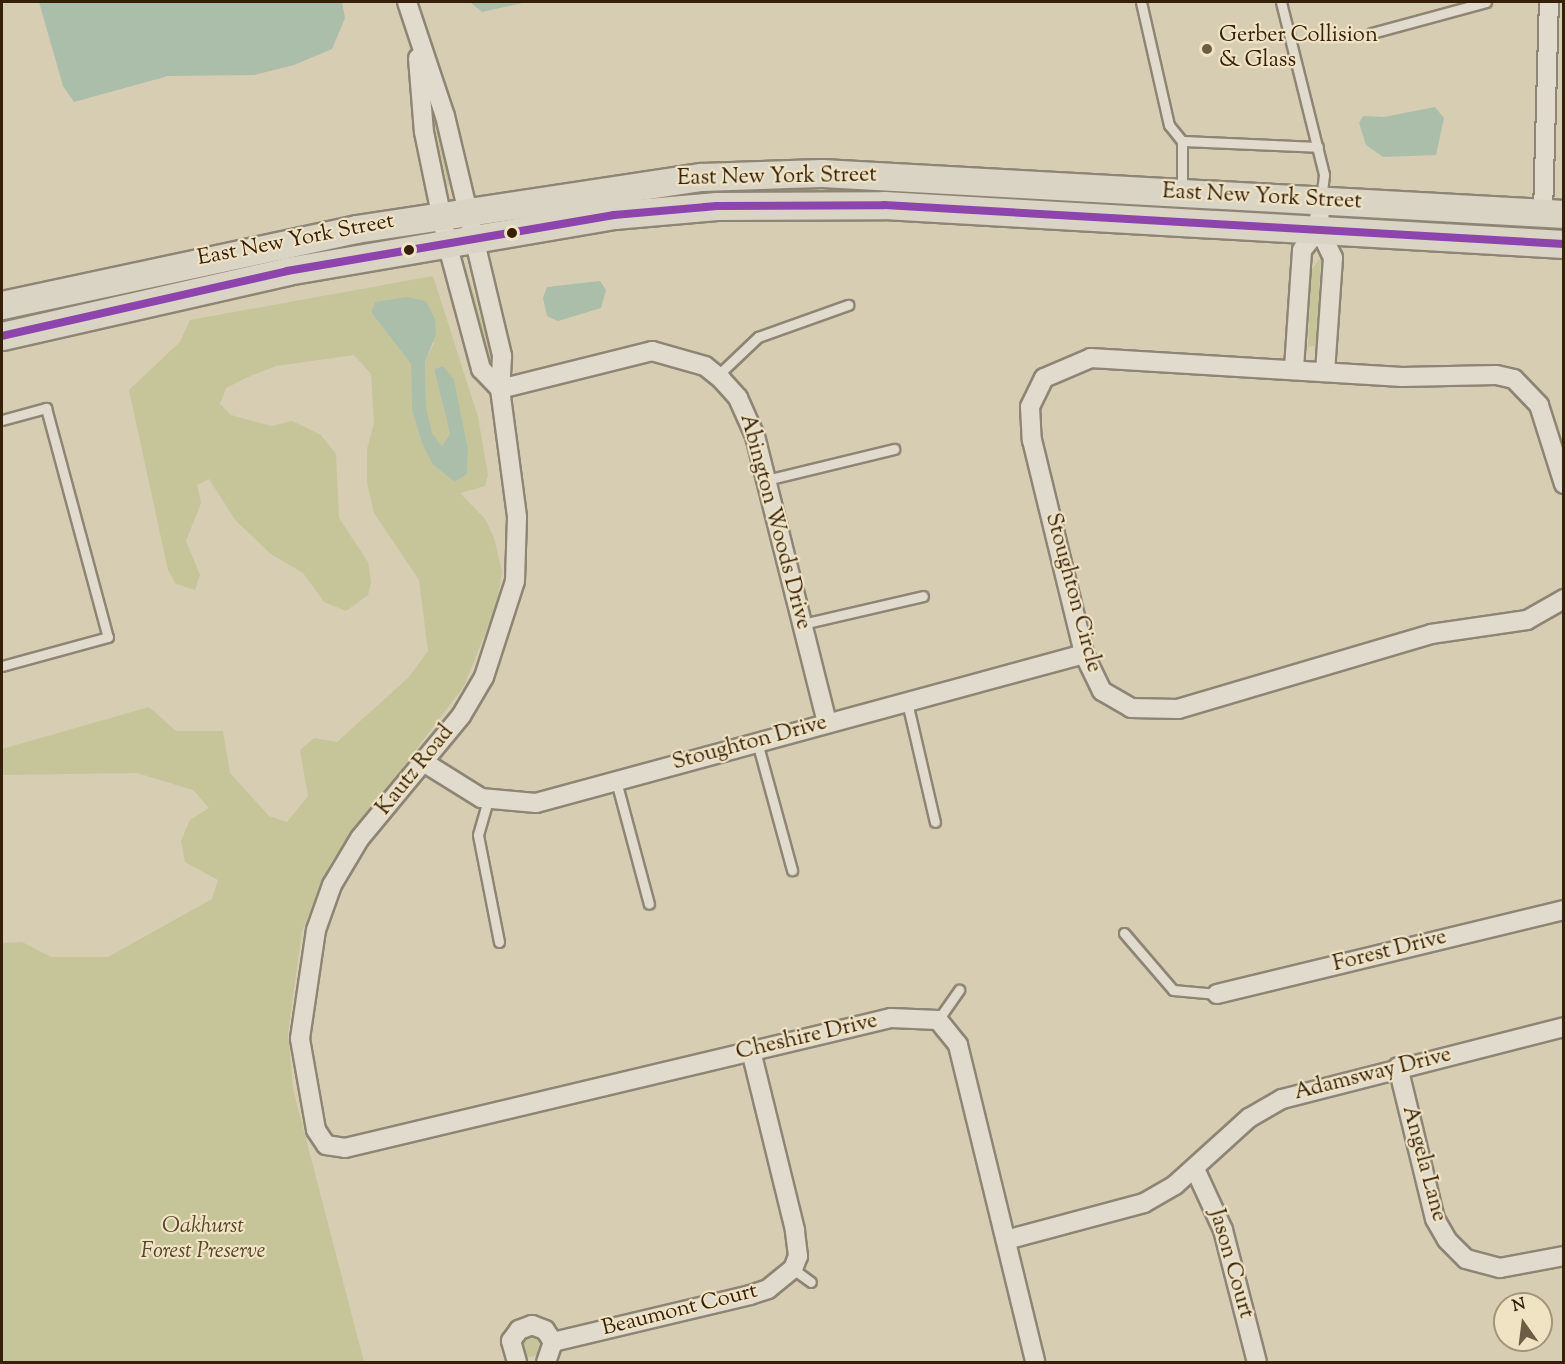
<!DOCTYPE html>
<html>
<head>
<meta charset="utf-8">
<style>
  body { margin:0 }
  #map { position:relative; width:1565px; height:1364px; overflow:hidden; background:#d7cdb3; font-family:"Sorts Mill Goudy",serif }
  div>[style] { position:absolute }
  .green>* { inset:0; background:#c6c499 }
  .round { border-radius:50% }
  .water>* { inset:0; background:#aabea9 }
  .roads { filter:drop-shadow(2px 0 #8e8574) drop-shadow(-2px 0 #8e8574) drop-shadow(0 2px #8e8574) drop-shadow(0 -2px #8e8574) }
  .lane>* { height:9px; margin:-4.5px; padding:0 4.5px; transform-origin:4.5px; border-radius:4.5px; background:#e0dbcd }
  .street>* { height:18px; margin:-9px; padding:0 9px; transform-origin:9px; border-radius:9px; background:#e0dbcd }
  .primary>* { height:27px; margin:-13.5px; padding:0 13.5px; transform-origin:13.5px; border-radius:13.5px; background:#dad4c5 }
  .bus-1>* { height:8px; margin:-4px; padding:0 4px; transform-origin:4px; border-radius:4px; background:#8e44ad }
  .dots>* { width:16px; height:16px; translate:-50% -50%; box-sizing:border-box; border:3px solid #efe3c4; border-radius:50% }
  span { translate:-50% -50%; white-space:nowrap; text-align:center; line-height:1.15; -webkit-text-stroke:4.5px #efe3c4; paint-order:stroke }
  .poi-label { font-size:22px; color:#36200a }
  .left { translate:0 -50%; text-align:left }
  .street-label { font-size:22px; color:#36200a }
  .park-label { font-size:22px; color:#574728; font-style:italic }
  .frame { position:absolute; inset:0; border:3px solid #36200a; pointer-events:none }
  .north { position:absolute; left:1493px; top:1292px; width:60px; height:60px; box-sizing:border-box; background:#efe3c4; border:2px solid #a5957a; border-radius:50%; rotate:346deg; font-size:16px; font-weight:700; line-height:24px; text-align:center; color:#36200a }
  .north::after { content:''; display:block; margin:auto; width:21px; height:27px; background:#6e5d45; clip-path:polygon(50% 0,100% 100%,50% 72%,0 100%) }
</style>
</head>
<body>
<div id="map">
  <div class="green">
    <div style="clip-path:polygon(433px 119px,438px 120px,453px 178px,448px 187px)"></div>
    <div style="clip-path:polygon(768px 184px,842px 184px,1124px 203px,659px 201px)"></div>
    <div style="clip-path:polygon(1321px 257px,1317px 337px,1316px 345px,1308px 347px,1311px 270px)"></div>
    <div style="clip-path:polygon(251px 261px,147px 290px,2px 327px,2px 321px,82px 296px)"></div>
    <div style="clip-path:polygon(466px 268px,494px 362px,491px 366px,485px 366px,462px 274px)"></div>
    <div style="clip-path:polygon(evenodd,433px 276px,478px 417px,488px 475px,485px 486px,460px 493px,485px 519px,494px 538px,502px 571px,497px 604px,464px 686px,331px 862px,302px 931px,288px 1032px,293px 1089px,364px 1362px,2px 1362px,2px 943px,22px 942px,51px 957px,108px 957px,212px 899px,218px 880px,185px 862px,181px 841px,190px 820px,209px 808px,193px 790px,137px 773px,2px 775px,2px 749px,149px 707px,176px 731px,223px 731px,230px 773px,269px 816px,287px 822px,308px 796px,300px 750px,314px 738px,337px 742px,408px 678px,428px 651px,419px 580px,374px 513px,367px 483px,367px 449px,374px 423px,371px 374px,354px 355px,276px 366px,248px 377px,226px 388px,220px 404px,231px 415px,271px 426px,292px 421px,321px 435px,336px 454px,339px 518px,368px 562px,371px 582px,368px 595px,346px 611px,324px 602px,303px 573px,271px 554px,236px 521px,209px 479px,197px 485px,201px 503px,186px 541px,200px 575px,195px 590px,176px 584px,168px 570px,129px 390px,180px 342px,190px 320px,433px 276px,406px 297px,434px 343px,425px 362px,426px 406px,432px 433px,442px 446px,450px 434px,434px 369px,443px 366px,454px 379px,468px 449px,467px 474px,455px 482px,433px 465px,423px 446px,412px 411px,411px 364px,371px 312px,375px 302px,406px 297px)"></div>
    <div class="round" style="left:520px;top:1337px;width:20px;height:20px"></div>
  </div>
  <div class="water">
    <div style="clip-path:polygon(39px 2px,342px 2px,345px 18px,332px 49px,294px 65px,254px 75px,168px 76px,74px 102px,63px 86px)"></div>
    <div style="clip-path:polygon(470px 2px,527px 2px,482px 12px)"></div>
    <div style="clip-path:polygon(1435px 107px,1444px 118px,1436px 155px,1383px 157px,1366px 145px,1359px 123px,1363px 116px,1384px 117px)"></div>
    <div style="clip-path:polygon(600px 281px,606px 290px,601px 308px,558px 321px,547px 316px,543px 298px,547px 287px)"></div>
    <div style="clip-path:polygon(406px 297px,426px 301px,435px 319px,436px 334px,425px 362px,426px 406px,432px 433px,442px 446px,450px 434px,434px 369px,443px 366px,454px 379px,468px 449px,467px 474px,455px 482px,433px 465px,423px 446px,412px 411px,411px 364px,371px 312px,375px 302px)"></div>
  </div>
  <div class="roads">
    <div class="lane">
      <div style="left:1141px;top:2px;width:126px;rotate:77.2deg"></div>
      <div style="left:1169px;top:125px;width:21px;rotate:51deg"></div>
      <div style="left:1281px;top:2px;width:178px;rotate:76deg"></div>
      <div style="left:1324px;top:175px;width:23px;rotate:97deg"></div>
      <div style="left:1372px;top:33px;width:118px;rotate:-15.2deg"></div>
      <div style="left:1182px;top:189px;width:48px;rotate:-90deg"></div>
      <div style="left:1182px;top:141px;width:136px;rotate:2.5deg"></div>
      <div style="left:717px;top:376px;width:57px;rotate:-43.6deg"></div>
      <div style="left:758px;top:337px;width:96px;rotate:-19.6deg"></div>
      <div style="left:2px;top:420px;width:46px;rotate:-15.3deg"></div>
      <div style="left:46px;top:408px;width:237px;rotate:74.9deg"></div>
      <div style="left:108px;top:637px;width:110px;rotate:164.7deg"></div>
      <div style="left:766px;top:480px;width:132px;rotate:-13.6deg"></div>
      <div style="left:802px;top:624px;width:124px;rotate:-13deg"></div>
      <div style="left:907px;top:702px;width:123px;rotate:76.9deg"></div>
      <div style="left:757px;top:742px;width:133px;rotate:74.7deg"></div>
      <div style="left:616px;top:781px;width:127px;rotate:75deg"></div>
      <div style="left:488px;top:800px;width:36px;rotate:106deg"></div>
      <div style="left:478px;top:835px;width:109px;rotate:78.9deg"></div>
      <div style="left:1124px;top:933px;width:75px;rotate:49.3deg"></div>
      <div style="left:1173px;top:990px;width:44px;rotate:5.2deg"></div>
      <div style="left:938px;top:1020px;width:37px;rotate:-55deg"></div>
      <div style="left:793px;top:1269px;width:22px;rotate:36deg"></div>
    </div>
    <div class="street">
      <div style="left:407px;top:2px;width:120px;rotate:71.6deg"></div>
      <div style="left:445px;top:116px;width:247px;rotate:76.6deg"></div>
      <div style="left:502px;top:356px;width:33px;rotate:93deg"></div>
      <div style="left:500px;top:389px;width:129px;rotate:82.4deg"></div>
      <div style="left:517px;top:517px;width:64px;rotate:91.8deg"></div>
      <div style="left:515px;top:581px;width:101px;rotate:107.9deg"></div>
      <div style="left:484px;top:677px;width:45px;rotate:120.5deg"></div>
      <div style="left:461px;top:716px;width:158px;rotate:129.6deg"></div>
      <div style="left:360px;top:838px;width:55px;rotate:120.8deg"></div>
      <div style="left:332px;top:885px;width:48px;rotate:109.6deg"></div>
      <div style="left:316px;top:930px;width:110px;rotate:98.4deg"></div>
      <div style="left:300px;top:1039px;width:92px;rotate:80deg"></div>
      <div style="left:316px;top:1130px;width:18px;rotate:56deg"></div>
      <div style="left:326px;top:1145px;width:19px;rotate:9deg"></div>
      <div style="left:345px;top:1148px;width:561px;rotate:-13.39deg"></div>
      <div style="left:891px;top:1018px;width:47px;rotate:2.4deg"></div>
      <div style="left:938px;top:1020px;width:32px;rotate:51deg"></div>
      <div style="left:958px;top:1045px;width:326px;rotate:76.3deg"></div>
      <div style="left:418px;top:58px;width:74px;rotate:85.4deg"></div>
      <div style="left:424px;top:132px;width:113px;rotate:78.3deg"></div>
      <div style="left:447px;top:243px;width:131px;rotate:74.9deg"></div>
      <div style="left:481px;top:369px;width:28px;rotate:46deg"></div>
      <div style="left:1320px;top:201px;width:28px;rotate:92deg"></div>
      <div style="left:1319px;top:229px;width:32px;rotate:64deg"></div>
      <div style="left:1333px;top:258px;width:113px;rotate:94deg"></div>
      <div style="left:1543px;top:213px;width:211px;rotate:-88.4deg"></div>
      <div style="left:1294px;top:368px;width:118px;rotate:-86.1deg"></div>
      <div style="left:1302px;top:250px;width:27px;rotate:-51deg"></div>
      <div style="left:500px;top:389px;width:157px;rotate:-14deg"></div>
      <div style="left:652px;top:351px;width:55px;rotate:15.8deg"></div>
      <div style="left:705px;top:366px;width:22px;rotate:39deg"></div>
      <div style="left:722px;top:380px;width:24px;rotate:48deg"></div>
      <div style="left:738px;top:398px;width:42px;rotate:65.9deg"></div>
      <div style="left:755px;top:436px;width:296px;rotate:75.9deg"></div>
      <div style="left:1564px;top:484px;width:83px;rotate:-107.6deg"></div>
      <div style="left:1539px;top:405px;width:36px;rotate:-134deg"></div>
      <div style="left:1514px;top:379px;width:18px;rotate:-167deg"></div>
      <div style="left:1496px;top:375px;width:94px;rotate:178.8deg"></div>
      <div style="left:1402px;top:377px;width:312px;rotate:-176.5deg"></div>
      <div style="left:1091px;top:358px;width:51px;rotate:156.9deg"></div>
      <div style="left:1044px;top:378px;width:32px;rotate:116deg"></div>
      <div style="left:1030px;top:407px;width:33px;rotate:87deg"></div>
      <div style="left:1032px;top:440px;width:220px;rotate:76.3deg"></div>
      <div style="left:1084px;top:654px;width:41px;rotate:64.1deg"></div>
      <div style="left:1102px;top:691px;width:34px;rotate:30deg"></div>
      <div style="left:1131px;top:708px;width:47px;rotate:1.2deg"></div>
      <div style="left:1178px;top:709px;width:264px;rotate:-16.5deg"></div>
      <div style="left:1431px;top:634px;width:97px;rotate:-8.3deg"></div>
      <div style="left:1527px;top:620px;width:43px;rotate:-29.6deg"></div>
      <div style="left:425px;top:763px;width:66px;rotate:32deg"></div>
      <div style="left:481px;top:798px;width:55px;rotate:5.2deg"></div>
      <div style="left:536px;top:803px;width:568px;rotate:-15.21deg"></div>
      <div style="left:1217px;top:994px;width:357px;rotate:-13.6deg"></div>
      <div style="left:1398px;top:1067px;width:156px;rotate:76.3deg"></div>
      <div style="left:1435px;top:1219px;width:24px;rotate:60deg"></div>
      <div style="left:1447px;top:1240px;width:27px;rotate:45deg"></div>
      <div style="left:1466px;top:1259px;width:35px;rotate:15deg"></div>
      <div style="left:1500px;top:1268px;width:65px;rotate:-10.6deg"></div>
      <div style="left:1195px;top:1169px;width:67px;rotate:65.3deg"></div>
      <div style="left:1223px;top:1230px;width:136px;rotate:75.6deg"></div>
      <div style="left:1006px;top:1240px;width:143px;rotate:-15deg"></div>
      <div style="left:1144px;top:1203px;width:36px;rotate:-30deg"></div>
      <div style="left:1175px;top:1185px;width:100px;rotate:-42.2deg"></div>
      <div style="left:1249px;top:1118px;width:38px;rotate:-30deg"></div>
      <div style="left:1282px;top:1099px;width:291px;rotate:-14.3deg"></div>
      <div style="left:553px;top:1342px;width:203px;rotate:-13.4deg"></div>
      <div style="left:750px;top:1295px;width:19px;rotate:-18deg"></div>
      <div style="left:768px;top:1289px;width:32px;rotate:-39deg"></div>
      <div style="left:793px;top:1269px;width:14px;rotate:-69deg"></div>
      <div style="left:798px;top:1256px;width:26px;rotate:-97deg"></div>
      <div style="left:795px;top:1230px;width:184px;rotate:-103.8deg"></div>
      <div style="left:517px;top:1362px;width:22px;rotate:-106deg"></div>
      <div style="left:511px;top:1341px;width:14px;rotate:-54deg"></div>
      <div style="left:519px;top:1330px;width:14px;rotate:-21deg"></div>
      <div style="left:532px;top:1325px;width:14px;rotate:21deg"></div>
      <div style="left:545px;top:1330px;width:14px;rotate:56deg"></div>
      <div style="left:553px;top:1342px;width:21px;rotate:109deg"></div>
    </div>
    <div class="primary">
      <div style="left:2px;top:305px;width:362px;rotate:-12.1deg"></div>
      <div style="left:356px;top:229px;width:349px;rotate:-8.6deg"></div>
      <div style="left:701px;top:177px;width:121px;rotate:-1.9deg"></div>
      <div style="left:822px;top:173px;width:743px;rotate:3.16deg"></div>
      <div style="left:2px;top:336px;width:292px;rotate:-12.8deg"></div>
      <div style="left:287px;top:271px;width:332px;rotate:-9.7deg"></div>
      <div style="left:614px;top:215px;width:103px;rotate:-5deg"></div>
      <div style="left:717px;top:206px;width:167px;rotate:-0.3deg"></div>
      <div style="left:884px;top:205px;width:681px;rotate:3.28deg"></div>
    </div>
  </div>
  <div class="bus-1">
    <div style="left:2px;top:336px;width:292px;rotate:-12.8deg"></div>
    <div style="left:287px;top:271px;width:332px;rotate:-9.7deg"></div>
    <div style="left:614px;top:215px;width:103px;rotate:-5deg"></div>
    <div style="left:717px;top:206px;width:167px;rotate:-0.3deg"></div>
    <div style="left:884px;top:205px;width:681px;rotate:3.28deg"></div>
  </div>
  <div class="dots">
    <div style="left:1207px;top:49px;background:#6e5d45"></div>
    <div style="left:512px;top:233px;background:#36200a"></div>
    <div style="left:409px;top:250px;background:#36200a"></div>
  </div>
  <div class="poi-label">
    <span class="left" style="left:1219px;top:49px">Gerber Collision<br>&amp; Glass</span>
  </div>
  <div class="street-label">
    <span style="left:777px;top:178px;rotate:-1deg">East New York Street</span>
    <span style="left:1262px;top:198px;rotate:3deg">East New York Street</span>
    <span style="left:296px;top:241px;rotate:-11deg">East New York Street</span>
    <span style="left:774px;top:522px;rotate:75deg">Abington Woods Drive</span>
    <span style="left:1072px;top:593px;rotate:75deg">Stoughton Circle</span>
    <span style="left:750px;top:744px;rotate:-15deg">Stoughton Drive</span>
    <span style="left:416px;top:771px;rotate:-51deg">Kautz Road</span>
    <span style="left:1390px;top:952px;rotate:-14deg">Forest Drive</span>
    <span style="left:807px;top:1038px;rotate:-13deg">Cheshire Drive</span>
    <span style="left:1373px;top:1075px;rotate:-14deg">Adamsway Drive</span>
    <span style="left:1423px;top:1164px;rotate:75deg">Angela Lane</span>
    <span style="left:1230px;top:1264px;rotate:74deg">Jason Court</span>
    <span style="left:680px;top:1311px;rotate:-14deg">Beaumont Court</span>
  </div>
  <div class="park-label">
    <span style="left:203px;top:1240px">Oakhurst<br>Forest Preserve</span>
  </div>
  <div class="frame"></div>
  <div class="north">N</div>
</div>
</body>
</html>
